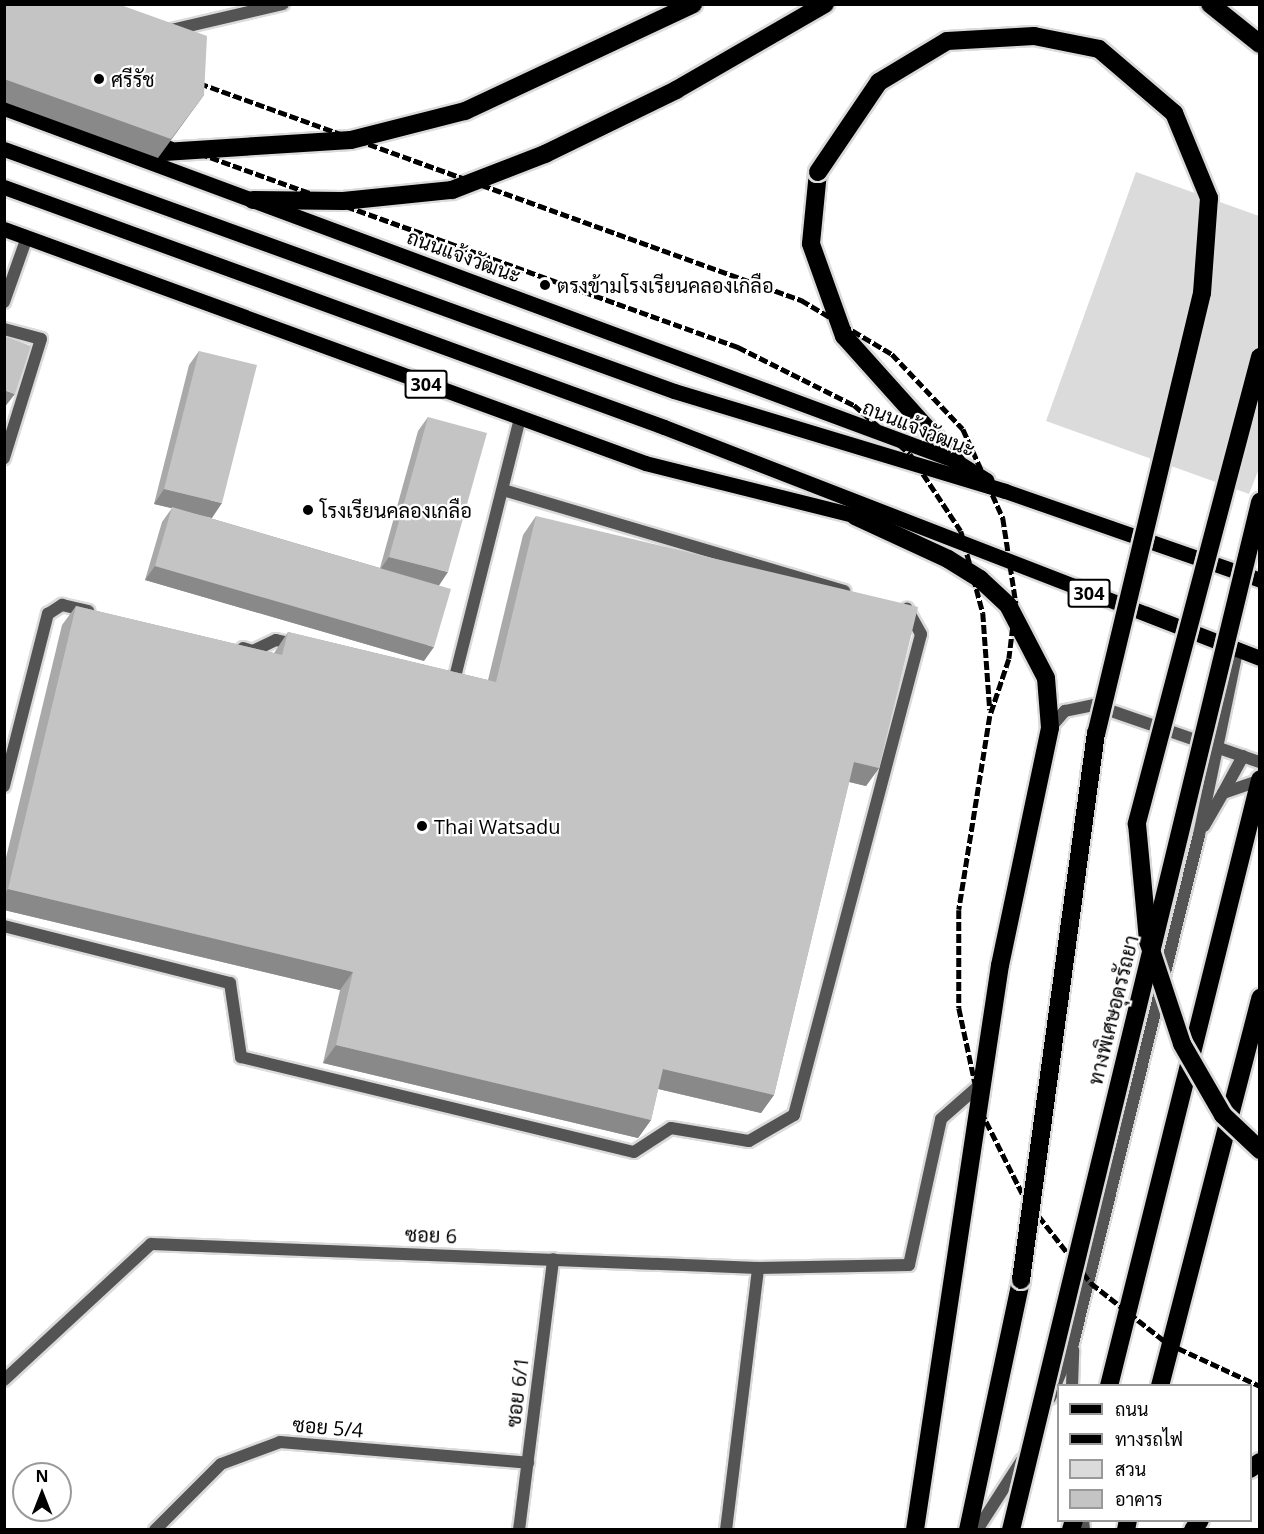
<!DOCTYPE html>
<html>
<head>
<meta charset="utf-8">
<style>
  body { margin:0 }
  #map { position:relative; width:1264px; height:1534px; overflow:hidden; background:#fff; font-family:"Open Sans",Sarabun,sans-serif }
  div>[style] { position:absolute }
  .green>* { inset:0; background:#dbdbdb }
  .roads { filter:drop-shadow(2px 0 #dbdbdb) drop-shadow(-2px 0 #dbdbdb) drop-shadow(0 2px #dbdbdb) drop-shadow(0 -2px #dbdbdb) }
  .lane>* { height:12px; margin:-6px; padding:0 6px; transform-origin:6px; border-radius:6px; background:#545454 }
  .street>* { height:12px; margin:-6px; padding:0 6px; transform-origin:6px; border-radius:6px; background:#545454 }
  .primary>* { height:15px; margin:-7.5px; padding:0 7.5px; transform-origin:7.5px; border-radius:7.5px; background:#000 }
  .highway>* { height:18px; margin:-9px; padding:0 9px; transform-origin:9px; border-radius:9px; background:#000 }
  .rail>* { height:4.5px; margin-top:-2.25px; transform-origin:0; background:repeating-linear-gradient(90deg,#000 0 9px,transparent 0 12px) }
  .bridges { filter:drop-shadow(2px 0 #dbdbdb) drop-shadow(-2px 0 #dbdbdb) drop-shadow(0 2px #dbdbdb) drop-shadow(0 -2px #dbdbdb) }
  .highway-bridge>* { height:18px; margin:-9px; padding:0 9px; transform-origin:9px; border-radius:9px; background:#000 }
  .wall>* { inset:0; background:#a9a9a9 }
  .shaded-wall>* { inset:0; background:#898989 }
  .building>* { inset:0; background:#c4c4c4 }
  .dots>* { width:16px; height:16px; translate:-50% -50%; box-sizing:border-box; border:3px solid #fff; border-radius:50% }
  span { translate:-50% -50%; white-space:nowrap; text-align:center; line-height:1.15; -webkit-text-stroke:4.5px #fff; paint-order:stroke }
  .shield-label span { padding:2px 4px; background:#fff; border:2px solid; border-radius:4px; -webkit-text-stroke-width:0 }
  .shield-label { font-size:18px; color:#000; font-weight:700 }
  .poi-label { font-size:20px; color:#000 }
  .left { translate:0 -50%; text-align:left }
  .street-label { font-size:20px; color:#000 }
  .frame { position:absolute; inset:0; border:6px solid #000; pointer-events:none }
  .legend { position:absolute; left:1057px; top:1384px; width:195px; height:138px; box-sizing:border-box; background:#fff; border:2px solid #999; margin:0; padding:8px 10px; list-style:none; font-size:18px; color:#000 }
  .legend li { display:flex; align-items:center; gap:12px; height:30px }
  .legend b { width:30px; border:2px solid #999 }
  .north { position:absolute; left:12px; top:1462px; width:60px; height:60px; box-sizing:border-box; background:#fff; border:2px solid #999; border-radius:50%; rotate:0deg; font-size:16px; font-weight:700; line-height:24px; text-align:center; color:#000 }
  .north::after { content:''; display:block; margin:auto; width:21px; height:27px; background:#000; clip-path:polygon(50% 0,100% 100%,50% 72%,0 100%) }
</style>
</head>
<body>
<div id="map">
  <div class="green">
    <div style="clip-path:polygon(1136px 172px,1259px 216px,1260px 466px,1249px 494px,1046px 421px)"></div>
  </div>
  <div class="roads">
    <div class="lane">
      <div style="left:4px;top:302px;width:69px;rotate:-70.5deg"></div>
      <div style="left:4px;top:329px;width:38px;rotate:15deg"></div>
      <div style="left:41px;top:339px;width:125px;rotate:107.3deg"></div>
      <div style="left:503px;top:490px;width:356px;rotate:16.5deg"></div>
      <div style="left:243px;top:648px;width:10px;rotate:17deg"></div>
      <div style="left:253px;top:651px;width:25px;rotate:-26deg"></div>
      <div style="left:276px;top:640px;width:22px;rotate:13deg"></div>
      <div style="left:448px;top:680px;width:6px;rotate:9deg"></div>
      <div style="left:454px;top:681px;width:270px;rotate:-75.9deg"></div>
      <div style="left:4px;top:786px;width:178px;rotate:-75.7deg"></div>
      <div style="left:48px;top:614px;width:17px;rotate:-33deg"></div>
      <div style="left:62px;top:605px;width:27px;rotate:13deg"></div>
      <div style="left:4px;top:926px;width:233px;rotate:14.2deg"></div>
      <div style="left:230px;top:983px;width:75px;rotate:81.5deg"></div>
      <div style="left:241px;top:1057px;width:404px;rotate:13.6deg"></div>
      <div style="left:634px;top:1152px;width:44px;rotate:-33deg"></div>
      <div style="left:671px;top:1128px;width:79px;rotate:9.5deg"></div>
      <div style="left:749px;top:1141px;width:52px;rotate:-30deg"></div>
      <div style="left:794px;top:1115px;width:497px;rotate:-75.2deg"></div>
      <div style="left:921px;top:634px;width:29px;rotate:-119deg"></div>
    </div>
    <div class="street">
      <div style="left:167px;top:31px;width:119px;rotate:-13.1deg"></div>
      <div style="left:1050px;top:728px;width:23px;rotate:-49deg"></div>
      <div style="left:1065px;top:711px;width:30px;rotate:-12deg"></div>
      <div style="left:1094px;top:705px;width:176px;rotate:19deg"></div>
      <div style="left:1223px;top:793px;width:42px;rotate:-61.6deg"></div>
      <div style="left:1204px;top:826px;width:38px;rotate:-60deg"></div>
      <div style="left:1223px;top:793px;width:39px;rotate:-19deg"></div>
      <div style="left:4px;top:1380px;width:200px;rotate:-42.8deg"></div>
      <div style="left:151px;top:1244px;width:607px;rotate:2.26deg"></div>
      <div style="left:758px;top:1268px;width:151px;rotate:-1.1deg"></div>
      <div style="left:909px;top:1265px;width:149px;rotate:-77.6deg"></div>
      <div style="left:941px;top:1119px;width:55px;rotate:-41.3deg"></div>
      <div style="left:1072px;top:1386px;width:36px;rotate:-88deg"></div>
      <div style="left:1050px;top:1398px;width:60px;rotate:-67.3deg"></div>
      <div style="left:1073px;top:1343px;width:523px;rotate:-76.07deg"></div>
      <div style="left:1199px;top:835px;width:188px;rotate:-78.3deg"></div>
      <div style="left:1083px;top:1520px;width:10px;rotate:84deg"></div>
      <div style="left:155px;top:1530px;width:93px;rotate:-45deg"></div>
      <div style="left:221px;top:1464px;width:63px;rotate:-20.4deg"></div>
      <div style="left:280px;top:1442px;width:249px;rotate:4.8deg"></div>
      <div style="left:519px;top:1530px;width:273px;rotate:-82.8deg"></div>
      <div style="left:726px;top:1530px;width:264px;rotate:-83deg"></div>
      <div style="left:977px;top:1530px;width:83px;rotate:-57.3deg"></div>
    </div>
    <div class="primary">
      <div style="left:4px;top:108px;width:1015px;rotate:20.34deg"></div>
      <div style="left:956px;top:461px;width:36px;rotate:32deg"></div>
      <div style="left:4px;top:149px;width:712px;rotate:19.86deg"></div>
      <div style="left:674px;top:391px;width:346px;rotate:16.8deg"></div>
      <div style="left:1005px;top:491px;width:270px;rotate:19.2deg"></div>
      <div style="left:4px;top:187px;width:702px;rotate:19.98deg"></div>
      <div style="left:664px;top:427px;width:639px;rotate:21.19deg"></div>
      <div style="left:4px;top:229px;width:682px;rotate:20.05deg"></div>
      <div style="left:645px;top:463px;width:227px;rotate:14deg"></div>
    </div>
    <div class="highway">
      <div style="left:1210px;top:4px;width:64px;rotate:38.7deg"></div>
      <div style="left:133px;top:154px;width:218px;rotate:-3.7deg"></div>
      <div style="left:351px;top:140px;width:118px;rotate:-14.3deg"></div>
      <div style="left:465px;top:111px;width:252px;rotate:-25.1deg"></div>
      <div style="left:818px;top:172px;width:72px;rotate:95.6deg"></div>
      <div style="left:811px;top:244px;width:98px;rotate:70.3deg"></div>
      <div style="left:844px;top:336px;width:168px;rotate:48.1deg"></div>
      <div style="left:253px;top:200px;width:90px;rotate:0.6deg"></div>
      <div style="left:343px;top:201px;width:110px;rotate:-5.8deg"></div>
      <div style="left:452px;top:190px;width:100px;rotate:-21.2deg"></div>
      <div style="left:545px;top:154px;width:146px;rotate:-26deg"></div>
      <div style="left:676px;top:90px;width:172px;rotate:-30deg"></div>
      <div style="left:855px;top:516px;width:102px;rotate:24.8deg"></div>
      <div style="left:948px;top:559px;width:38px;rotate:32deg"></div>
      <div style="left:980px;top:579px;width:38px;rotate:43deg"></div>
      <div style="left:1008px;top:605px;width:82px;rotate:62.5deg"></div>
      <div style="left:1046px;top:678px;width:50px;rotate:85.4deg"></div>
      <div style="left:1050px;top:728px;width:242px;rotate:101.9deg"></div>
      <div style="left:1000px;top:965px;width:571px;rotate:98.56deg"></div>
      <div style="left:1109px;top:1386px;width:625px;rotate:-76.01deg"></div>
      <div style="left:1160px;top:1386px;width:401px;rotate:-75.5deg"></div>
      <div style="left:1250px;top:1469px;width:12px;rotate:-35deg"></div>
      <div style="left:968px;top:1530px;width:256px;rotate:-78deg"></div>
      <div style="left:1071px;top:1530px;width:10px;rotate:-73deg"></div>
      <div style="left:1126px;top:1530px;width:10px;rotate:-79deg"></div>
      <div style="left:1193px;top:1530px;width:12px;rotate:-55deg"></div>
    </div>
  </div>
  <div class="rail">
    <div style="left:188px;top:79px;width:652px;rotate:19.83deg"></div>
    <div style="left:801px;top:300px;width:106px;rotate:30.7deg"></div>
    <div style="left:892px;top:354px;width:103px;rotate:46.6deg"></div>
    <div style="left:963px;top:429px;width:98px;rotate:65.8deg"></div>
    <div style="left:1003px;top:518px;width:86px;rotate:81.3deg"></div>
    <div style="left:1016px;top:603px;width:56px;rotate:97.1deg"></div>
    <div style="left:1009px;top:659px;width:60px;rotate:108.4deg"></div>
    <div style="left:990px;top:716px;width:196px;rotate:99.1deg"></div>
    <div style="left:959px;top:910px;width:98px;rotate:90deg"></div>
    <div style="left:959px;top:1008px;width:105px;rotate:77.9deg"></div>
    <div style="left:981px;top:1111px;width:96px;rotate:63.4deg"></div>
    <div style="left:1024px;top:1197px;width:109px;rotate:52.1deg"></div>
    <div style="left:1091px;top:1283px;width:97px;rotate:38.3deg"></div>
    <div style="left:1167px;top:1343px;width:102px;rotate:24.8deg"></div>
    <div style="left:154px;top:137px;width:621px;rotate:19.78deg"></div>
    <div style="left:738px;top:347px;width:130px;rotate:26.6deg"></div>
    <div style="left:854px;top:405px;width:74px;rotate:41.2deg"></div>
    <div style="left:910px;top:454px;width:92px;rotate:56.5deg"></div>
    <div style="left:961px;top:531px;width:85px;rotate:75deg"></div>
    <div style="left:983px;top:613px;width:97px;rotate:85.9deg"></div>
  </div>
  <div class="bridges">
    <div class="highway-bridge">
      <div style="left:818px;top:172px;width:109px;rotate:-55.9deg"></div>
      <div style="left:879px;top:82px;width:79px;rotate:-31.1deg"></div>
      <div style="left:947px;top:41px;width:87px;rotate:-3.3deg"></div>
      <div style="left:1034px;top:36px;width:66px;rotate:11.3deg"></div>
      <div style="left:1099px;top:49px;width:99px;rotate:40.5deg"></div>
      <div style="left:1174px;top:113px;width:92px;rotate:67.6deg"></div>
      <div style="left:1209px;top:198px;width:95px;rotate:94.2deg"></div>
      <div style="left:1202px;top:293px;width:453px;rotate:103.5deg"></div>
      <div style="left:1096px;top:733px;width:552px;rotate:97.81deg"></div>
      <div style="left:1260px;top:357px;width:483px;rotate:104.8deg"></div>
      <div style="left:1137px;top:824px;width:118px;rotate:84.6deg"></div>
      <div style="left:1148px;top:941px;width:108px;rotate:71.7deg"></div>
      <div style="left:1182px;top:1044px;width:82px;rotate:60deg"></div>
      <div style="left:1223px;top:1115px;width:51px;rotate:43.4deg"></div>
      <div style="left:1011px;top:1530px;width:1058px;rotate:-76.38deg"></div>
    </div>
  </div>
  <div class="wall">
    <div style="clip-path:polygon(199px 351px,212px 518px,186px 511px,380px 568px,418px 431px,428px 417px,439px 585px,424px 661px,145px 580px,162px 522px,172px 508px,154px 504px,189px 365px)"></div>
    <div style="clip-path:polygon(536px 516px,879px 768px,866px 786px,849px 782px,774px 1095px,761px 1113px,658px 1089px,651px 1120px,638px 1138px,323px 1063px,340px 990px,4px 910px,4px 866px,62px 625px,76px 606px,274px 653px,288px 632px,488px 680px,523px 535px)"></div>
  </div>
  <div class="shaded-wall">
    <div style="clip-path:polygon(4px 79px,204px 95px,158px 158px,4px 102px)"></div>
    <div style="clip-path:polygon(4px 390px,15px 394px,4px 408px)"></div>
    <div style="clip-path:polygon(164px 489px,222px 503px,212px 518px,154px 504px)"></div>
    <div style="clip-path:polygon(389px 557px,448px 572px,438px 587px,379px 571px)"></div>
    <div style="clip-path:polygon(155px 566px,434px 647px,424px 661px,145px 580px)"></div>
    <div style="clip-path:polygon(854px 762px,879px 768px,866px 786px,841px 780px)"></div>
    <div style="clip-path:polygon(8px 889px,353px 972px,340px 990px,4px 910px,4px 894px)"></div>
    <div style="clip-path:polygon(336px 1045px,651px 1120px,638px 1138px,323px 1063px)"></div>
    <div style="clip-path:polygon(663px 1069px,774px 1095px,761px 1113px,650px 1087px)"></div>
  </div>
  <div class="building">
    <div style="clip-path:polygon(4px 4px,118px 4px,207px 36px,204px 95px,171px 139px,4px 79px)"></div>
    <div style="clip-path:polygon(4px 336px,31px 346px,15px 394px,4px 390px)"></div>
    <div style="clip-path:polygon(199px 351px,257px 365px,222px 503px,164px 489px)"></div>
    <div style="clip-path:polygon(428px 417px,487px 433px,448px 572px,389px 557px)"></div>
    <div style="clip-path:polygon(172px 507px,451px 589px,434px 647px,155px 566px)"></div>
    <div style="clip-path:polygon(536px 516px,918px 607px,879px 768px,854px 762px,774px 1095px,663px 1069px,651px 1120px,336px 1045px,353px 972px,8px 889px,76px 606px,282px 655px,288px 632px,496px 682px)"></div>
  </div>
  <div class="dots">
    <div style="left:99px;top:79px;background:#000"></div>
    <div style="left:545px;top:285px;background:#000"></div>
    <div style="left:308px;top:510px;background:#000"></div>
    <div style="left:422px;top:826px;background:#000"></div>
  </div>
  <div class="shield-label">
    <span style="left:426px;top:384px">304</span>
    <span style="left:1089px;top:593px">304</span>
  </div>
  <div class="poi-label">
    <span class="left" style="left:111px;top:79px">ศรีรัช</span>
    <span class="left" style="left:557px;top:285px">ตรงข้ามโรงเรียนคลองเกลือ</span>
    <span class="left" style="left:320px;top:510px">โรงเรียนคลองเกลือ</span>
    <span class="left" style="left:434px;top:826px">Thai Watsadu</span>
  </div>
  <div class="street-label">
    <span style="left:464px;top:256px;rotate:20deg">ถนนแจ้งวัฒนะ</span>
    <span style="left:919px;top:428px;rotate:22deg">ถนนแจ้งวัฒนะ</span>
    <span style="left:1113px;top:1010px;rotate:-76deg">ทางพิเศษอุดรรัถยา</span>
    <span style="left:431px;top:1235px;rotate:2deg">ซอย 6</span>
    <span style="left:517px;top:1392px;rotate:-83deg">ซอย 6/1</span>
    <span style="left:328px;top:1427px;rotate:5deg">ซอย 5/4</span>
  </div>
  <div class="frame"></div>
  <ul class="legend">
  <li><b style="height:8px;background:#000"></b>ถนน</li>
  <li><b style="height:8px;background:#000"></b>ทางรถไฟ</li>
  <li><b style="height:16px;background:#dbdbdb"></b>สวน</li>
  <li><b style="height:16px;background:#c4c4c4"></b>อาคาร</li>
  </ul>
  <div class="north">N</div>
</div>
</body>
</html>
